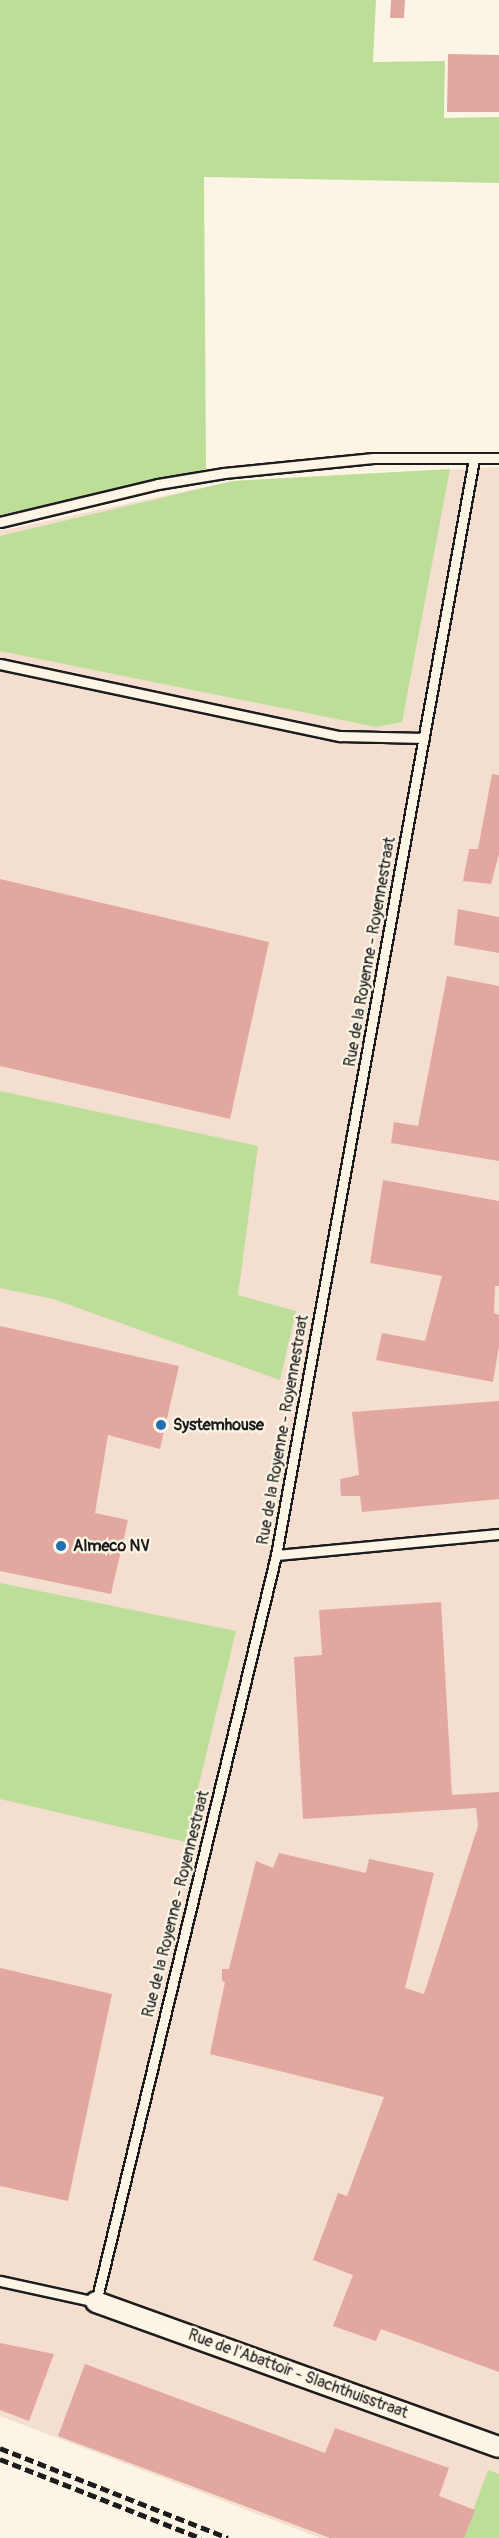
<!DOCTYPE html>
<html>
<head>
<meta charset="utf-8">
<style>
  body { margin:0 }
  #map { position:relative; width:499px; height:2538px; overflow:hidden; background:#fcf5e5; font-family:Pangolin,sans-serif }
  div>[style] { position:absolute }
  .built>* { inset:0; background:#f4ded0 }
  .green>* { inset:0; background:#bcde98 }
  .building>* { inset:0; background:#e2a8a0 }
  .roads { filter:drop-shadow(2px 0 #1c1c1c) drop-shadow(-2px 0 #1c1c1c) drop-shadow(0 2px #1c1c1c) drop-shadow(0 -2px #1c1c1c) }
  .lane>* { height:9px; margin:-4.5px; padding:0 4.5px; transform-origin:4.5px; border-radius:4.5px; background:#fcf5e5 }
  .street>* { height:20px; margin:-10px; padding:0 10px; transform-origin:10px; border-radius:10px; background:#fcf5e5 }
  .rail>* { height:4.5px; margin-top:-2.25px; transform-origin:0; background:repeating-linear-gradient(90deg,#1c1c1c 0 9px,transparent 0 13.5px) }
  .dots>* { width:16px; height:16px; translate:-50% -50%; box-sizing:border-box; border:3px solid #fcf5e5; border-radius:50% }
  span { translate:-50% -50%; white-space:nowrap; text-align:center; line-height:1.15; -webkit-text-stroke:4.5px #fcf5e5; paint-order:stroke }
  .street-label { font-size:16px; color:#1c1c1c }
  .poi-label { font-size:16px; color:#1c1c1c; font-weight:700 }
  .left { translate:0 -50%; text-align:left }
</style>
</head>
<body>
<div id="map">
  <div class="built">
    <div style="clip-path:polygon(499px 467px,499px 2538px,320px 2538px,0 2416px,0 531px,233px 481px)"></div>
  </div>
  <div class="green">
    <div style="clip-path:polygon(0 0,376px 0,373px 62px,445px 61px,444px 118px,499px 117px,499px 183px,204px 177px,206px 469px,0 515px)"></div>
    <div style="clip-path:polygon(450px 469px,402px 722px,376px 727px,0 651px,0 536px,233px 481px)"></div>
    <div style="clip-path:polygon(0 1091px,258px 1146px,238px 1295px,296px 1311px,280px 1380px,53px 1299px,0 1288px)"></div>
    <div style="clip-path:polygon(0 1583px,236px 1631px,185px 1842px,0 1799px)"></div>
    <div style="clip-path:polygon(488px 2470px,499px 2474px,499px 2538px,463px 2538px)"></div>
  </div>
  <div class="building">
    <div style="clip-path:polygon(391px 0,405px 0,404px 18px,390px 18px)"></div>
    <div style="clip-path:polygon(448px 54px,499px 55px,499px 112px,447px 112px)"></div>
    <div style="clip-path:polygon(492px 774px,499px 775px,499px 854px,491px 884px,463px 881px,469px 849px,478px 849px)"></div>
    <div style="clip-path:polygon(0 879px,269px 942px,230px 1119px,0 1066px)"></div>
    <div style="clip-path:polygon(458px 909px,499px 917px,499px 953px,454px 945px)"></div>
    <div style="clip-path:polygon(447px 976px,499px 986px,499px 1161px,391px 1143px,394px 1122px,418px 1126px)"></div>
    <div style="clip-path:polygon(383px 1180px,499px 1201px,499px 1286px,495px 1286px,494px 1313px,499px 1315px,499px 1346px,493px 1382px,376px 1360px,382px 1333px,425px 1341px,442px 1276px,370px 1263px)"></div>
    <div style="clip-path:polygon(0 1326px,179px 1366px,160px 1449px,108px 1435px,95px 1513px,128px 1520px,111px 1594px,0 1571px)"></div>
    <div style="clip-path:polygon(499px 1401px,499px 1499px,362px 1512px,360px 1496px,341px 1496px,340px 1479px,359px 1475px,352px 1412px)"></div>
    <div style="clip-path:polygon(441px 1602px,452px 1795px,499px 1792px,499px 2372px,381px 2329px,376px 2341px,333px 2326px,353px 2275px,313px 2260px,338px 2193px,347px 2196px,384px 2097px,210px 2054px,225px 1982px,222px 1981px,222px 1969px,229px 1969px,256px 1861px,273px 1868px,279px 1853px,366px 1873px,369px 1859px,434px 1873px,405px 1988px,424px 1994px,478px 1826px,476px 1808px,303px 1819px,294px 1657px,322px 1655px,319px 1610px)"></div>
    <div style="clip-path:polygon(0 1968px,112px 1994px,68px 2201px,0 2186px)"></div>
    <div style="clip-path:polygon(0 2343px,54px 2354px,29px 2421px,0 2410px)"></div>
    <div style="clip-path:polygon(85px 2364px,325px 2453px,335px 2428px,449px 2468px,439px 2496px,475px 2510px,464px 2538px,330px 2538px,58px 2436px)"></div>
  </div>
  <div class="roads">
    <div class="lane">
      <div style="left:0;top:522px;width:163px;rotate:-13.5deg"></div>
      <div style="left:158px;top:484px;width:67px;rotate:-9.5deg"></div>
      <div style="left:224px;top:473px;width:150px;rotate:-5.7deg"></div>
      <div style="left:373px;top:458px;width:126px"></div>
      <div style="left:0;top:664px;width:348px;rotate:12deg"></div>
      <div style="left:340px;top:736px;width:84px;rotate:1.4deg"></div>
      <div style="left:276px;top:1555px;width:224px;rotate:-5.4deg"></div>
      <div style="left:0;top:2281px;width:98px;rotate:12.3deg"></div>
      <div style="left:96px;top:2302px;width:768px;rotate:-76.45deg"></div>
      <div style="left:276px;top:1555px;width:1114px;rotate:-79.76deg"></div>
    </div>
    <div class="street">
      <div style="left:96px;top:2302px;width:428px;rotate:19.8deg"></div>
    </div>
  </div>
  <div class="rail">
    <div style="left:0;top:2448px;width:245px;rotate:21.5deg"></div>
    <div style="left:0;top:2459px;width:216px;rotate:21.5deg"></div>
  </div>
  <div class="dots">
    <div style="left:161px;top:1425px;background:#1f6fb2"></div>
    <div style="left:61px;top:1546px;background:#1f6fb2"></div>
  </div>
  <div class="street-label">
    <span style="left:370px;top:952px;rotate:-80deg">Rue de la Royenne - Royennestraat</span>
    <span style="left:283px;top:1430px;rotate:-80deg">Rue de la Royenne - Royennestraat</span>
    <span style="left:176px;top:1904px;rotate:-76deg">Rue de la Royenne - Royennestraat</span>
    <span style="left:298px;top:2374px;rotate:20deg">Rue de l'Abattoir - Slachthuisstraat</span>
  </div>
  <div class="poi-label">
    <span class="left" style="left:173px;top:1425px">Systemhouse</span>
    <span class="left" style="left:73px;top:1546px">Almeco NV</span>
  </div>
</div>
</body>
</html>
